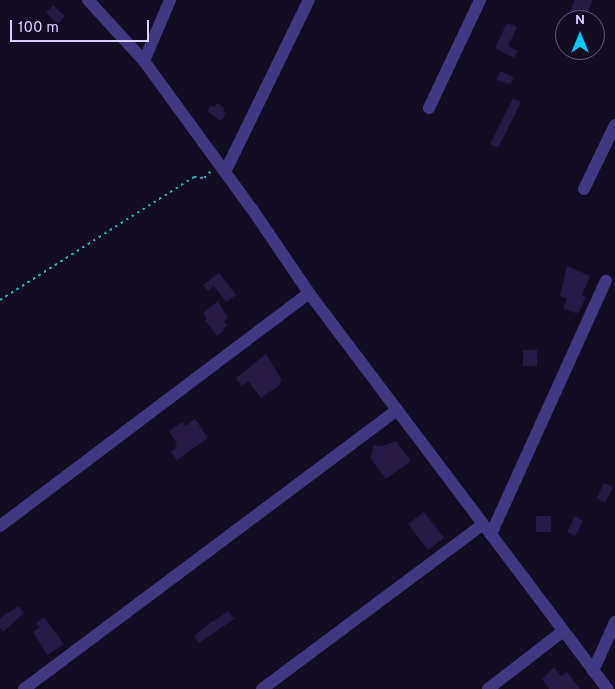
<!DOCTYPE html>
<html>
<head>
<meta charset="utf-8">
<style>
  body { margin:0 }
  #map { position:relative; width:615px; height:689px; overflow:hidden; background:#130d23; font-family:Overpass,sans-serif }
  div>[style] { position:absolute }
  .building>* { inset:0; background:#261944 }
  .path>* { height:2px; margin-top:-1px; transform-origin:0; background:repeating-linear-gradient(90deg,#2cb2b6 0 2.5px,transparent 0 6.5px) }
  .minor>* { height:12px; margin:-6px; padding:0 6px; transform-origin:6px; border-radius:6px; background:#413882 }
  span { translate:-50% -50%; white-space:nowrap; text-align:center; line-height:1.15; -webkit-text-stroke:4.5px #130d23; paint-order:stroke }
  .north { position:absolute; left:555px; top:10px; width:50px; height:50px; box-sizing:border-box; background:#130d23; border:1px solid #625b7b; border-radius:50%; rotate:0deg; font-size:14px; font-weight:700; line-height:20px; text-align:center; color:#d9cfff }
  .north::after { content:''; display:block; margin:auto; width:18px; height:22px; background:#00cbfa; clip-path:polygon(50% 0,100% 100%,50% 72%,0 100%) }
  .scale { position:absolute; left:10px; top:20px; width:139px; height:22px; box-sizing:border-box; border:2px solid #d9cfff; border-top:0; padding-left:6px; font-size:15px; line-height:18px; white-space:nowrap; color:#d9cfff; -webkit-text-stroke:4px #130d23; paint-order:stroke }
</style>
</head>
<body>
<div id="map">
  <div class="building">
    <div style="clip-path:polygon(575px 0,593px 0,584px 20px,566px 20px)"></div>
    <div style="clip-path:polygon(53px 5px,65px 16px,58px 24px,46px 13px)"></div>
    <div style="clip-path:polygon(507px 23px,517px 27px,508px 46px,518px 51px,514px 58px,495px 48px)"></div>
    <div style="clip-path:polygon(500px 71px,514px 77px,510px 84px,496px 80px)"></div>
    <div style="clip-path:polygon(513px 98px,521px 102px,498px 148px,490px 144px)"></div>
    <div style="clip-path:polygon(217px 103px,224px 108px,223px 111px,226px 113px,221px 121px,207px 111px,211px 105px,214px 107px)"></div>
    <div style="clip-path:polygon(567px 266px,590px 276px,582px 295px,586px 297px,578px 314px,563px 308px,567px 299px,560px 296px)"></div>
    <div style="clip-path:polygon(219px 273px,236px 295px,226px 302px,214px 286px,208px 291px,203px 285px)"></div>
    <div style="clip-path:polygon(218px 301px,228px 318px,224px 321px,227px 326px,223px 328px,224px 330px,217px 336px,205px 320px,207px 318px,203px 313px)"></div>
    <div style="clip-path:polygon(523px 350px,537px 350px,537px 366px,523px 366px)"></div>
    <div style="clip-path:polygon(266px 354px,282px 380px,279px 382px,281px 384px,261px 398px,248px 381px,242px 386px,236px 378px)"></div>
    <div style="clip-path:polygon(195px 419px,208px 438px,177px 460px,171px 452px,177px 448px,175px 445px,177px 443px,169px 431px,182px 422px,185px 426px)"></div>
    <div style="clip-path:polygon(396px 441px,411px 461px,386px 479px,370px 458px,374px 445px,383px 446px)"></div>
    <div style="clip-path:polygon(604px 483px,613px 487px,605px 503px,597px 498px)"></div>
    <div style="clip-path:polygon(424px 512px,444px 538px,428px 550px,408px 524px)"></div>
    <div style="clip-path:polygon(536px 516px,551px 516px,551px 532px,536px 532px)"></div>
    <div style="clip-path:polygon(575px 516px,583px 521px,575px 536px,567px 532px)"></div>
    <div style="clip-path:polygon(19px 606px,24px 613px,3px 632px,0 628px,0 618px)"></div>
    <div style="clip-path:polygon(228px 611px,234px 619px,199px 643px,194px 636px,212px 621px,213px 622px)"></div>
    <div style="clip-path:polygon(44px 617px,64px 644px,47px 655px,33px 632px,40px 627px,36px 623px)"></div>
    <div style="clip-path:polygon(554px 667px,561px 676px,567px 672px,580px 689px,549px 689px,542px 679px)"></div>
  </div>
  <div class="path">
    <div style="left:0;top:300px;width:230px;rotate:-32.4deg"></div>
    <div style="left:194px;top:177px;width:10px;rotate:6deg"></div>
    <div style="left:204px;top:178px;width:11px;rotate:-45deg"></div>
  </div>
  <div class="minor">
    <div style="left:88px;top:0;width:83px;rotate:47.4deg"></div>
    <div style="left:144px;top:61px;width:183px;rotate:53.9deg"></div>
    <div style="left:252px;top:209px;width:102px;rotate:55.8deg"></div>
    <div style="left:309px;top:293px;width:496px;rotate:53deg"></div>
    <div style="left:144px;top:61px;width:66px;rotate:-66.9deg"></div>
    <div style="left:429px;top:108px;width:119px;rotate:-64.7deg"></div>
    <div style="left:225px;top:172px;width:191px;rotate:-64deg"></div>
    <div style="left:584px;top:189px;width:71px;rotate:-64.2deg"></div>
    <div style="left:0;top:526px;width:387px;rotate:-37deg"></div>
    <div style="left:491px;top:534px;width:278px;rotate:-65.6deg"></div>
    <div style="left:593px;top:671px;width:54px;rotate:-65.8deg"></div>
    <div style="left:24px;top:689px;width:466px;rotate:-36.8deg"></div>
    <div style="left:262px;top:689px;width:274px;rotate:-36.7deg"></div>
    <div style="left:488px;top:689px;width:95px;rotate:-37.7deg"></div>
  </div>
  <div class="north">N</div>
  <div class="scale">100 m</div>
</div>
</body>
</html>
